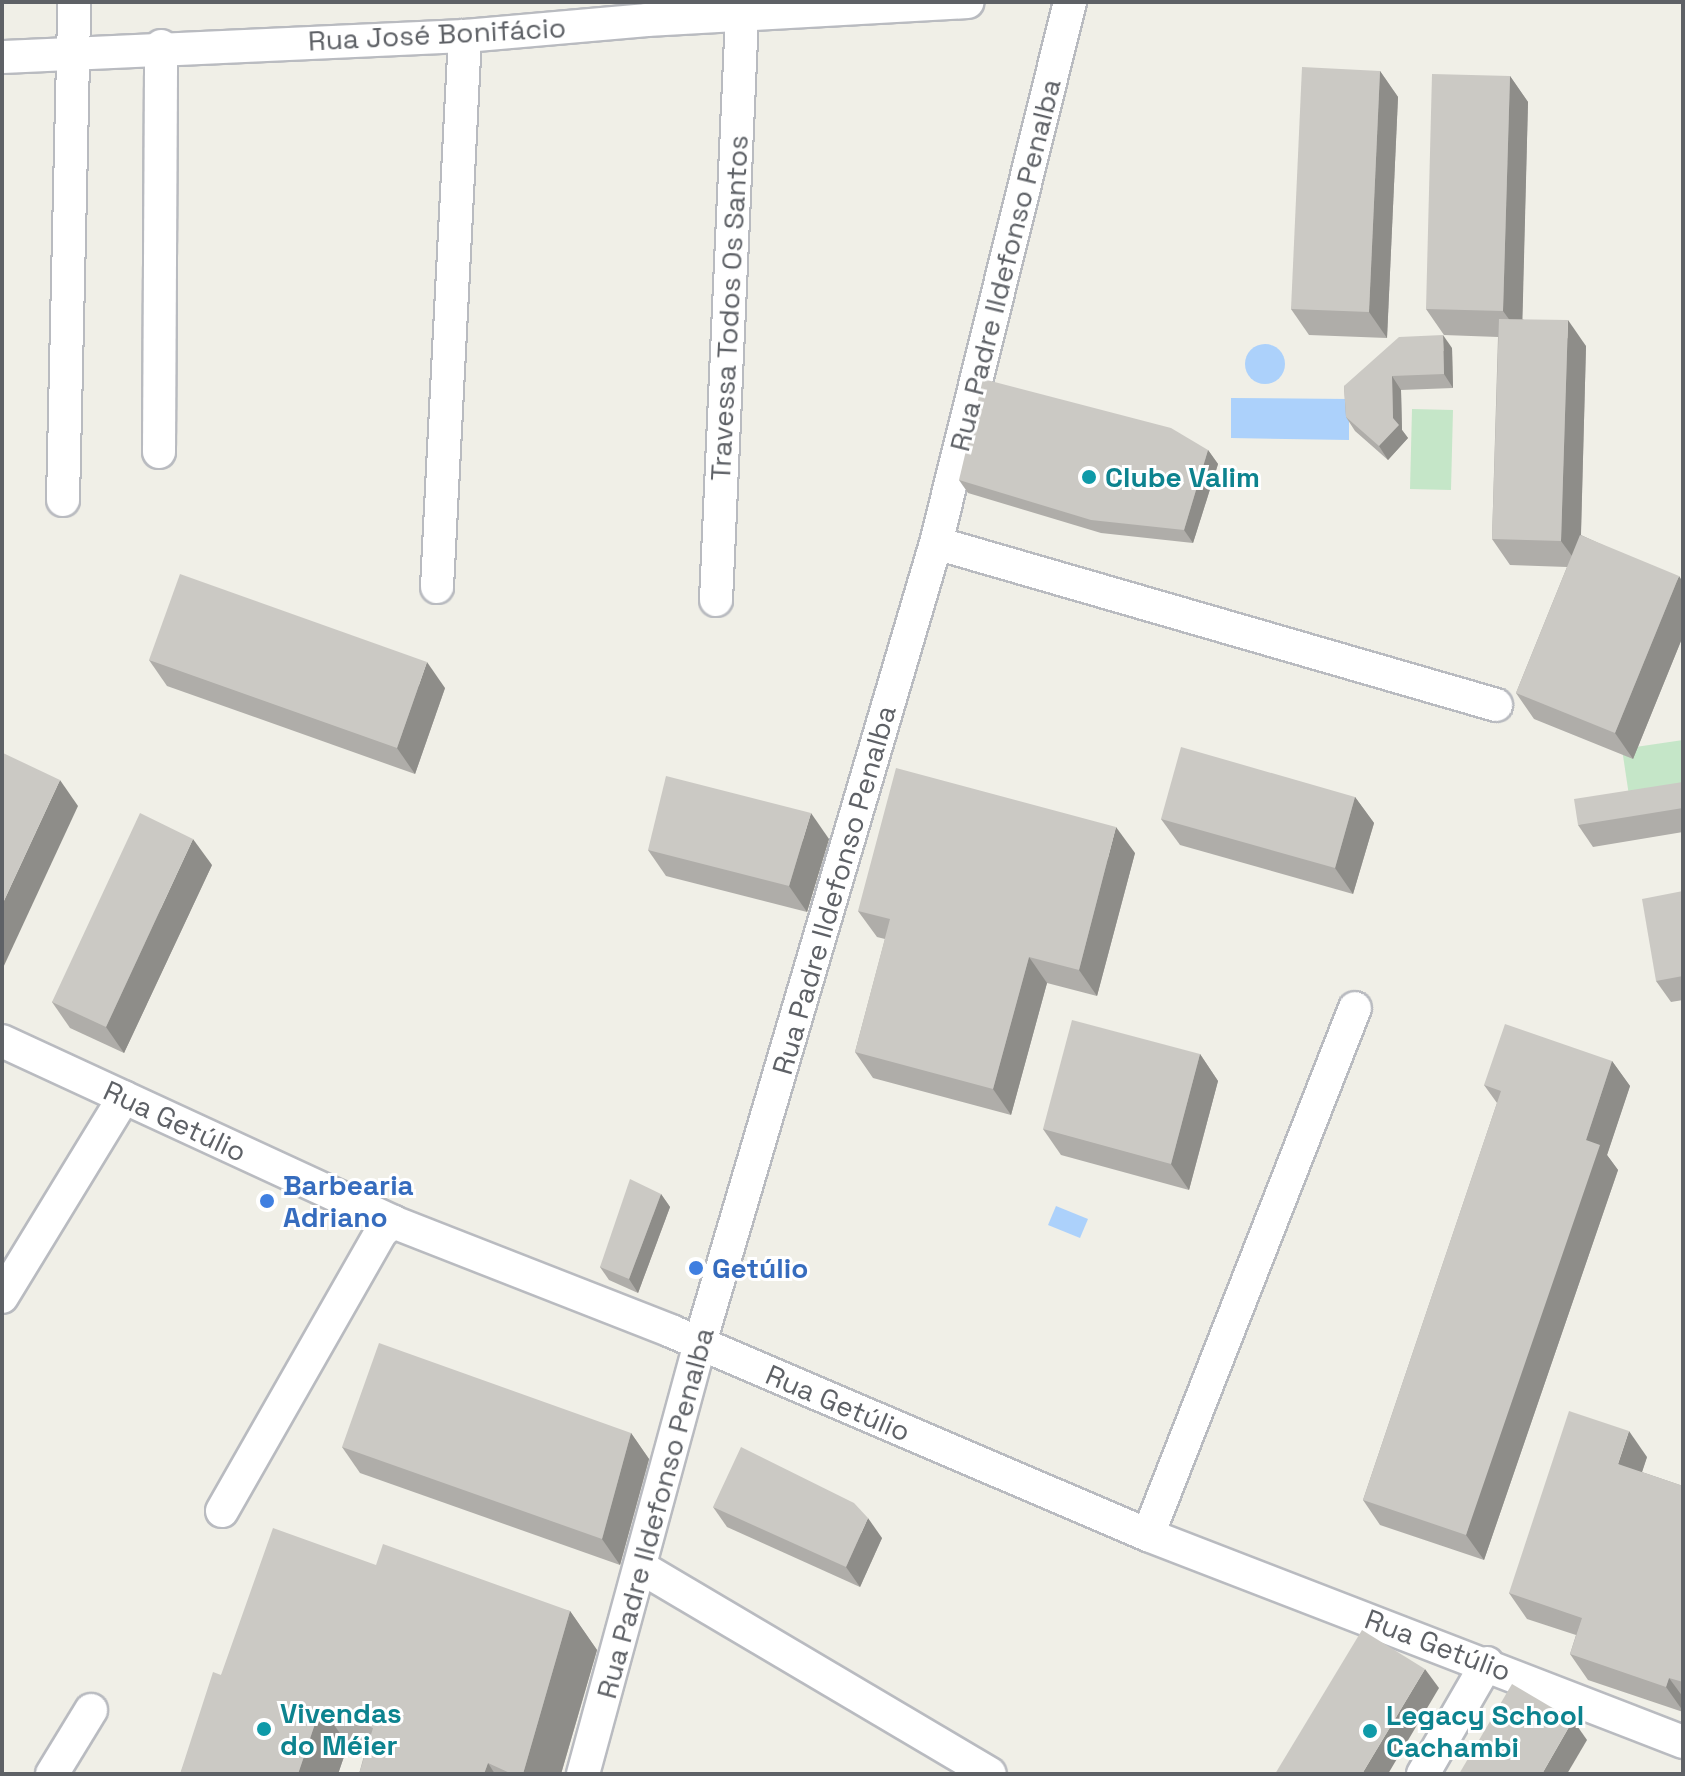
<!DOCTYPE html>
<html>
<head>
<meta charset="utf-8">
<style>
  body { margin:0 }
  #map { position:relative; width:1685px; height:1776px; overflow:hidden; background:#f0efe7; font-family:"Space Grotesk",sans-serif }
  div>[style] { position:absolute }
  .green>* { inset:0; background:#c5e6c8 }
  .water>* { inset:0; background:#acd1fb }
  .round { border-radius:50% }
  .roads { filter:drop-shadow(2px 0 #b9bbc0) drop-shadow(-2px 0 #b9bbc0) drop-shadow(0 2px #b9bbc0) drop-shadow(0 -2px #b9bbc0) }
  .minor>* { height:32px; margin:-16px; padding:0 16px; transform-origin:16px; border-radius:16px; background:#fff }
  .wall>* { inset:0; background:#afada9 }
  .shaded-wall>* { inset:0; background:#8e8d89 }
  .building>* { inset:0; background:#cbc9c4 }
  .dots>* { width:22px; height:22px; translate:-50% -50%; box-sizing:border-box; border:4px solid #fff; border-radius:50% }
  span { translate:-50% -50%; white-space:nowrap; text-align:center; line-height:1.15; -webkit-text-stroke:6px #fff; paint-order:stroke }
  .street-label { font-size:28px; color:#5e6166 }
  .culture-label { font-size:28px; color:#0d838f; font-weight:700 }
  .left { translate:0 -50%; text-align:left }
  .shop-label { font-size:28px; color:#366cbe; font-weight:700 }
  .frame { position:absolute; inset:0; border:4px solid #5e6166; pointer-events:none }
</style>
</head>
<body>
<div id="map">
  <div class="green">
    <div style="clip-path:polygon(1412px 409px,1453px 410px,1451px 490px,1410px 489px)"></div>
    <div style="clip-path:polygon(1683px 740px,1683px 802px,1631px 809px,1622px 749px)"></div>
  </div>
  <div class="water">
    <div class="round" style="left:1245px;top:344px;width:40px;height:40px"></div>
    <div style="clip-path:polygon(1231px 398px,1349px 399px,1349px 440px,1231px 438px)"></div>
    <div style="clip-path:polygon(1056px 1206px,1088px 1219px,1080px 1238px,1048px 1225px)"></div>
  </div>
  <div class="roads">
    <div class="minor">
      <div style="left:2px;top:57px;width:463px;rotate:-2.6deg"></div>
      <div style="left:465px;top:36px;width:183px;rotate:-5deg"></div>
      <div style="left:647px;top:20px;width:321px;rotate:-3.2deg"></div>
      <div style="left:159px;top:452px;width:406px;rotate:-89.7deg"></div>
      <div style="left:63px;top:500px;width:498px;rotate:-88.7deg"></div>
      <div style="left:936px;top:543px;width:583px;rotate:16.13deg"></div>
      <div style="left:437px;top:587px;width:552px;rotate:-87.09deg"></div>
      <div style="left:716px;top:600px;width:584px;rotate:-87.45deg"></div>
      <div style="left:2px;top:1041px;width:431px;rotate:24.8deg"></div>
      <div style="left:393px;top:1222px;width:299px;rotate:21.4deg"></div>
      <div style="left:671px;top:1331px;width:519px;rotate:23.16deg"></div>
      <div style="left:1148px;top:1535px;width:574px;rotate:21.15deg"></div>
      <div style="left:2px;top:1297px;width:234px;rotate:-58.6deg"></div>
      <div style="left:222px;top:1511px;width:321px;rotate:-60.3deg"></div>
      <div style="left:381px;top:1232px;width:16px;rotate:-40deg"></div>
      <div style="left:1148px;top:1535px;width:566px;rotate:-68.56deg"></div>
      <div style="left:642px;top:1568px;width:404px;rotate:30.6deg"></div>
      <div style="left:52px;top:1774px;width:75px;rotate:-58.6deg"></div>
      <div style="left:583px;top:1774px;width:443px;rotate:-74.8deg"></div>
      <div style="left:699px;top:1346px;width:837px;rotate:-73.56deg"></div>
      <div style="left:936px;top:543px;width:557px;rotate:-76.09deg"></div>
      <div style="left:1423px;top:1774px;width:128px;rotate:-60deg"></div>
    </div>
  </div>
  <div class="wall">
    <div style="clip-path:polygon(1380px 71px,1398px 97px,1387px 338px,1309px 335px,1291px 309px)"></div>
    <div style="clip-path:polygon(1510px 76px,1528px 102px,1522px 319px,1586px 346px,1581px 535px,1683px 582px,1683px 636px,1633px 759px,1534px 719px,1516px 693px,1567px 567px,1510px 565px,1492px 539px,1498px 337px,1444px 335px,1426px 309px)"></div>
    <div style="clip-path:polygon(1452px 348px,1453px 388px,1401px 390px,1402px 430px,1408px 438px,1388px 460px,1355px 431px,1346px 417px,1344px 386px)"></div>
    <div style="clip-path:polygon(1208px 450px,1218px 464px,1193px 543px,1101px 533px,968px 493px,959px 480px)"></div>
    <div style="clip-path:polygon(149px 660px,445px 688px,415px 774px,167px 686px)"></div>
    <div style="clip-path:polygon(1683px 782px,1683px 832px,1593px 847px,1578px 825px)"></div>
    <div style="clip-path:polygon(1355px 797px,1374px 823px,1353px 894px,1180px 845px,1161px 819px)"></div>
    <div style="clip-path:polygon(829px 839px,807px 912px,666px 876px,648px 850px)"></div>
    <div style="clip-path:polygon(1135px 853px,1097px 996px,1047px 983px,1011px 1115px,873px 1078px,855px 1052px,885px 939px,877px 937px,858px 911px)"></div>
    <div style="clip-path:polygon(212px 865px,124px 1053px,70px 1028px,52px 1002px)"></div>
    <div style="clip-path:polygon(1683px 891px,1683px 1000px,1671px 1002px,1656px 981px)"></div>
    <div style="clip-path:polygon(1200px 1054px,1218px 1081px,1189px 1190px,1061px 1155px,1043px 1129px)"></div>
    <div style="clip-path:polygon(1612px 1061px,1630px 1086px,1607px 1155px,1618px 1170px,1484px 1560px,1380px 1525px,1363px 1500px,1497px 1103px,1484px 1085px)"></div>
    <div style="clip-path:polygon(661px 1194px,670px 1207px,638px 1293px,609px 1280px,600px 1267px)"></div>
    <div style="clip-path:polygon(631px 1433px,649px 1459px,620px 1565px,360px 1473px,342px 1447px)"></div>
    <div style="clip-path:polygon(1647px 1457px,1642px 1472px,1683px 1486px,1683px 1712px,1588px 1680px,1570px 1654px,1576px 1635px,1527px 1619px,1509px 1593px)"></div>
    <div style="clip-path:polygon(713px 1507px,882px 1538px,860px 1587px,727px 1527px)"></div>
    <div style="clip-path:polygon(376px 1565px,570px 1611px,597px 1650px,561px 1774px,359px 1774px,365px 1752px,348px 1745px,338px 1774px,180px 1774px,221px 1675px)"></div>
  </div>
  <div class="shaded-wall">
    <div style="clip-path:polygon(1380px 71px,1398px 97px,1387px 338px,1369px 312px)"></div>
    <div style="clip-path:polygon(1510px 76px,1528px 102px,1522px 337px,1503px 311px)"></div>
    <div style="clip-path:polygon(1568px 320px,1586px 346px,1580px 567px,1561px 541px)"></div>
    <div style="clip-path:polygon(1443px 335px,1452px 348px,1453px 388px,1444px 374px)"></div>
    <div style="clip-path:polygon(1392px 376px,1401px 390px,1402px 430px,1408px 438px,1388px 460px,1379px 446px,1393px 418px)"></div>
    <div style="clip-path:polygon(1208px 450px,1218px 464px,1193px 543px,1184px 530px)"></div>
    <div style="clip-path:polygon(1679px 576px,1683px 582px,1683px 636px,1633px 759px,1615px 733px)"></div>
    <div style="clip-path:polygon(427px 662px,445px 688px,415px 774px,397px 748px)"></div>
    <div style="clip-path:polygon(60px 780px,78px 806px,2px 970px,2px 905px)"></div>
    <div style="clip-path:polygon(1355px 797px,1374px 823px,1353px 894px,1335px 868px)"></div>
    <div style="clip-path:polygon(811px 813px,829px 839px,807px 912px,789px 886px)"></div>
    <div style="clip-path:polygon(1116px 827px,1135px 853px,1097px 996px,1079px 970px)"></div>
    <div style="clip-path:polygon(193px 839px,212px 865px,124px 1053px,106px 1027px)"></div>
    <div style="clip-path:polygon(1029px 957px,1047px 983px,1011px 1115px,993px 1089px)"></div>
    <div style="clip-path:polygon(1200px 1054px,1218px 1081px,1189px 1190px,1171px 1164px)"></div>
    <div style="clip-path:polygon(1612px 1061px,1630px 1086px,1607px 1155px,1618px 1170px,1484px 1560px,1466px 1535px,1586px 1140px)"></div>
    <div style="clip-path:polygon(661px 1194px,670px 1207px,638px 1293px,629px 1279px)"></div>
    <div style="clip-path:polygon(1629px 1431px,1647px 1457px,1636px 1490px,1618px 1464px)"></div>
    <div style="clip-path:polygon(631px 1433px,649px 1459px,620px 1565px,602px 1539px)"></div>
    <div style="clip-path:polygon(868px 1518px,882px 1538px,860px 1587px,846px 1567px)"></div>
    <div style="clip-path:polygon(570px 1611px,597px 1650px,561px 1774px,523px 1774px)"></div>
    <div style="clip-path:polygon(1425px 1669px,1439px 1688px,1388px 1774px,1362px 1774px)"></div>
    <div style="clip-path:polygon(1669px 1678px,1683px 1697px,1683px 1711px,1666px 1687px)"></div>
    <div style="clip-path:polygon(321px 1706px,348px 1745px,338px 1774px,298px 1774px)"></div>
    <div style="clip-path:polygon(1573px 1720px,1587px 1740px,1567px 1774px,1542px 1774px)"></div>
    <div style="clip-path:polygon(488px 1763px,495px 1774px,484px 1774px)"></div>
  </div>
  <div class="building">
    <div style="clip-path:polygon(1302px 67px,1380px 71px,1369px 312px,1291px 309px)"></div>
    <div style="clip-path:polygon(1432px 74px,1510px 76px,1503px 311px,1426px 309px)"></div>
    <div style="clip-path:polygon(1499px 319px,1568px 320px,1561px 541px,1492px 539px)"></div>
    <div style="clip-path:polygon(1443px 335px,1444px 374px,1392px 376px,1393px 418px,1399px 425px,1379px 446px,1346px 417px,1344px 386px,1399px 337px)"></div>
    <div style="clip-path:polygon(983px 379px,1171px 428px,1208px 450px,1184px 530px,1091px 520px,959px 480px)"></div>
    <div style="clip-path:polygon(1580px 535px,1679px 576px,1615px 733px,1516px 693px)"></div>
    <div style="clip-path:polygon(180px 574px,427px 662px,397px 748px,149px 660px)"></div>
    <div style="clip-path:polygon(1181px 747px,1355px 797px,1335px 868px,1161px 819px)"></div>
    <div style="clip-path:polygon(3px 753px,60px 780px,2px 905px,2px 755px)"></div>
    <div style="clip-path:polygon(896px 768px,1116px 827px,1079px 970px,1029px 957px,993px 1089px,855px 1052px,890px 919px,858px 911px)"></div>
    <div style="clip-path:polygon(666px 776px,811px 813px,789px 886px,648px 850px)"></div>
    <div style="clip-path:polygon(1683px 782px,1683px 808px,1578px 825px,1574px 799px)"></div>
    <div style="clip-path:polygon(140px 813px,193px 839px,106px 1027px,52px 1002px)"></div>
    <div style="clip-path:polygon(1683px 891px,1683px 976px,1656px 981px,1642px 899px)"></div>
    <div style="clip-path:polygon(1072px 1020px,1200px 1054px,1171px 1164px,1043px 1129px)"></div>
    <div style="clip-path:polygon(1505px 1024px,1612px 1061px,1586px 1140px,1600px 1145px,1466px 1535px,1363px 1500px,1501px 1091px,1484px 1085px)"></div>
    <div style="clip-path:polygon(630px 1179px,661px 1194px,629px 1279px,600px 1267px)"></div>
    <div style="clip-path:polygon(379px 1343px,631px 1433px,602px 1539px,342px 1447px)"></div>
    <div style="clip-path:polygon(1569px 1411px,1629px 1431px,1618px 1464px,1683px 1486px,1683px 1682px,1669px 1678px,1666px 1687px,1570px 1654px,1582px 1618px,1509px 1593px)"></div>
    <div style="clip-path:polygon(741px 1447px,854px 1503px,868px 1518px,846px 1567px,713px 1507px)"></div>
    <div style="clip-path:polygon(273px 1528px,376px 1565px,383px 1544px,570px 1611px,523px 1774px,512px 1774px,488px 1763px,484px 1774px,359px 1774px,373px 1728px,321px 1706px,298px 1774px,180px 1774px,213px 1672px,221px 1675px)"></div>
    <div style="clip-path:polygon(1362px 1630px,1425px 1669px,1362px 1774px,1275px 1774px)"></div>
    <div style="clip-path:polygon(1512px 1684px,1573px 1720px,1542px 1774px,1459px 1774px)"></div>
  </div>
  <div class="dots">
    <div style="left:1089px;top:477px;background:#0f9aa8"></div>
    <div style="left:267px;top:1201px;background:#3f7fe0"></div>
    <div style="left:696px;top:1268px;background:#3f7fe0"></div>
    <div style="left:264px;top:1729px;background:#0f9aa8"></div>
    <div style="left:1370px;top:1731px;background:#0f9aa8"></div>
  </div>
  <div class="street-label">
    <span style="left:437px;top:34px;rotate:-3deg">Rua José Bonifácio</span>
    <span style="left:1005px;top:265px;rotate:-76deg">Rua Padre Ildefonso Penalba</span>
    <span style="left:729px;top:308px;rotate:-87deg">Travessa Todos Os Santos</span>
    <span style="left:834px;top:890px;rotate:-74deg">Rua Padre Ildefonso Penalba</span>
    <span style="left:175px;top:1121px;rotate:25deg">Rua Getúlio</span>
    <span style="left:838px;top:1403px;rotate:23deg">Rua Getúlio</span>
    <span style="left:655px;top:1513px;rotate:-75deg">Rua Padre Ildefonso Penalba</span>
    <span style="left:1438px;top:1645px;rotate:21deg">Rua Getúlio</span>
  </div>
  <div class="culture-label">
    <span class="left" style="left:1105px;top:477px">Clube Valim</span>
    <span class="left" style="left:280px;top:1729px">Vivendas<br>do Méier</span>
    <span class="left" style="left:1386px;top:1731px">Legacy School<br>Cachambi</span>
  </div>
  <div class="shop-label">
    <span class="left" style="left:283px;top:1201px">Barbearia<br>Adriano</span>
    <span class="left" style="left:712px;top:1268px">Getúlio</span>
  </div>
  <div class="frame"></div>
</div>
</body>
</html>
